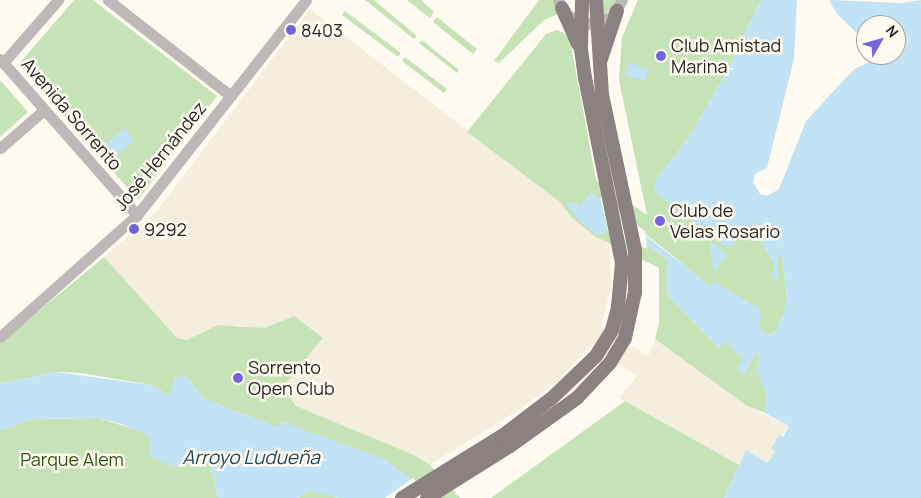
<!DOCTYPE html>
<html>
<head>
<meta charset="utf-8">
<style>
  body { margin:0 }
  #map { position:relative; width:921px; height:498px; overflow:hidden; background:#fffbf1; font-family:Manrope,sans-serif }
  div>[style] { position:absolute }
  .built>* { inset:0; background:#f5eedd }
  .green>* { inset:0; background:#c5e3b6 }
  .water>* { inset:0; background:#c2e2f6 }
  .pier>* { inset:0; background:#fffbf1 }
  .minor>* { height:11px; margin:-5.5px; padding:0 5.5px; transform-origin:5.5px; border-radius:5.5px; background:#beb9b8 }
  .major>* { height:14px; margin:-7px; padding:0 7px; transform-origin:7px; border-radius:7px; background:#8a8180 }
  .dots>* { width:14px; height:14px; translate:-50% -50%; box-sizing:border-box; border:2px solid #fffbf1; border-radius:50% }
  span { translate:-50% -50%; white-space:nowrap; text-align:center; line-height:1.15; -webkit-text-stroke:5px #fffbf1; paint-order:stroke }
  .poi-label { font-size:18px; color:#282623 }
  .left { translate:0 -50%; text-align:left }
  .street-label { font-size:18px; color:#282623 }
  .park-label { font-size:18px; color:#2f5910 }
  .water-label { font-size:19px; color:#21485c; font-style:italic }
  .north { position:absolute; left:856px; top:15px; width:50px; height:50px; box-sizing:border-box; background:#fffbf1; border:1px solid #a9a69f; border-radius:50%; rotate:52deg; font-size:14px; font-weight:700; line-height:20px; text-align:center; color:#282623 }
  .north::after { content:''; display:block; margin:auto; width:18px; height:22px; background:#7463de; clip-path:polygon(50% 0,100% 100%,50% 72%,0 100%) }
</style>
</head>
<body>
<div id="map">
  <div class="built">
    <div style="clip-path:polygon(310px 9px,560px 202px,572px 218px,610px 246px,611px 287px,601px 327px,648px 356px,655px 339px,747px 406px,789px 426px,771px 449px,775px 451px,768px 463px,746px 450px,739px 465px,619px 398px,637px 376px,590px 346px,558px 380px,520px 409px,430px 465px,414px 455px,296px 406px,283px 387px,323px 338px,236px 325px,187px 340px,177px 338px,165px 328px,104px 257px,156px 212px)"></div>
  </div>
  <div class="green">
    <div style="clip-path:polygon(74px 0,93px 0,217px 96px,138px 200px,19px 64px)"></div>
    <div style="clip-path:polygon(365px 0,374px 0,417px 36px,414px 39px)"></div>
    <div style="clip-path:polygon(407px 0,421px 0,434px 12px,430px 18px)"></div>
    <div style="clip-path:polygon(539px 0,555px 0,560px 13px,544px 20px,499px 63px,494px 61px)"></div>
    <div style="clip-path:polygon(603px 0,619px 0,602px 18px)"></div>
    <div style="clip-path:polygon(638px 0,761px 0,725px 75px,689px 137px,657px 179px,729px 249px,746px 226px,756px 233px,774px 263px,777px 281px,778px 258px,779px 254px,782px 255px,787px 297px,784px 314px,775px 332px,769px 335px,759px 329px,667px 251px,591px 193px,580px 207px,573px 202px,567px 203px,606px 229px,652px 248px,668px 260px,667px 294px,719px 348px,726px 341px,744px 360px,744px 374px,756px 352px,760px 354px,756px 369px,767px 393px,765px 413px,747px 406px,655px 339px,659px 323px,659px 268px,596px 237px,572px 218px,560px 202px,467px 132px,546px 34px,557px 30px,564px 33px,570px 40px,596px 180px,647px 215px,619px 80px,622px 37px)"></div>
    <div style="clip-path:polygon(345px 11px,401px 53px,398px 57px,342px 15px)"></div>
    <div style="clip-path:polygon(437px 17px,477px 49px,473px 54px,433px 22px)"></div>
    <div style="clip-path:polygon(422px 40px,459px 70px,457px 73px,419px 43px)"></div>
    <div style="clip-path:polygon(405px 57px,447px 89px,444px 93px,402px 61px)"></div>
    <div style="clip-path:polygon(0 80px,28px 112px,0 137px)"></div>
    <div style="clip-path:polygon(104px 257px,177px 338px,187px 340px,218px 325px,265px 328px,294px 316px,323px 338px,283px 387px,296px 406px,414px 455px,430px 465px,460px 498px,428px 498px,284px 422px,277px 427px,204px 399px,185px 376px,175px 378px,170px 396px,151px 385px,81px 373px,56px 372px,0 384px,0 343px)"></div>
    <div style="clip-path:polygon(625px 401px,739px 465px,724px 498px,491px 498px)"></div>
    <div style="clip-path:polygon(98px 418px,208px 452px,218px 498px,0 498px,0 431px,33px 419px)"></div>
    <div style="clip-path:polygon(310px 491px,320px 492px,338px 498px,298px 498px)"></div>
  </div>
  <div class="water">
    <div style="clip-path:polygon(761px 0,797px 0,794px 59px,767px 168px,755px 174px,753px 182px,760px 194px,767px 196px,779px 189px,806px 121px,854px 69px,872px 61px,872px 55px,896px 55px,896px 25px,866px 25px,866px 42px,837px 14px,829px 0,902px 3px,921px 0,921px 498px,724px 498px,746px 450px,768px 463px,775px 451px,771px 449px,779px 435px,783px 437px,789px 426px,765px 413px,767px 393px,756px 369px,760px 355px,756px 353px,744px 374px,737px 368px,743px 359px,727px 342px,719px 348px,667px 294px,668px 260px,652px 248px,607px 229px,603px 234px,595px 234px,582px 224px,566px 202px,573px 202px,580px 207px,591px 193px,710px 286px,715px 282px,761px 310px,759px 329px,770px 335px,775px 332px,784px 314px,787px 297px,782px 255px,778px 258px,778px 281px,772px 277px,774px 263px,756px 233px,746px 226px,729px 249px,654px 191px,657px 179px,689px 137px,725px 75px)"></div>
    <div style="clip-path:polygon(629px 63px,649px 69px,645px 81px,625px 75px)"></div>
    <div style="clip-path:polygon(125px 128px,134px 140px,107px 163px,97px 151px)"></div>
    <div style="clip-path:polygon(709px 241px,727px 255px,714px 272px)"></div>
    <div style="clip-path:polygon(56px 372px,151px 385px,170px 396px,175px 378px,185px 376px,204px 399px,277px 427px,283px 422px,384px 459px,409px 477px,428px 498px,338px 498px,310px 491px,298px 498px,218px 498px,208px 452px,197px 450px,178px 468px,150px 457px,149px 436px,121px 424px,98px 418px,33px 419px,0 431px,0 384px)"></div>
  </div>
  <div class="pier">
    <div style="clip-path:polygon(600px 197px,645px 231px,647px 249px,608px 232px)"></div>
    <div style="clip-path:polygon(413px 478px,430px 498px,385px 498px,389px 495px)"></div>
  </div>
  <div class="minor">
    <div style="left:108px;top:0;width:156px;rotate:38deg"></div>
    <div style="left:558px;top:0;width:19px;rotate:58deg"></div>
    <div style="left:568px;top:16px;width:23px;rotate:20deg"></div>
    <div style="left:590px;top:24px;width:22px;rotate:-18deg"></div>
    <div style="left:611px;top:17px;width:20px;rotate:-57deg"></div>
    <div style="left:0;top:59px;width:208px;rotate:48.7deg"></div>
    <div style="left:3px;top:63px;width:84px;rotate:-48.9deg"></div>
    <div style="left:0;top:148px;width:58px;rotate:-40.8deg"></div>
    <div style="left:0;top:337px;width:183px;rotate:-41.7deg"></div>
    <div style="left:137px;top:215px;width:273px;rotate:-51.8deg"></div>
  </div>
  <div class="major">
    <div style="left:562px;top:8px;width:39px;rotate:66deg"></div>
    <div style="left:600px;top:62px;width:54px;rotate:-71.6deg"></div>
    <div style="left:402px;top:498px;width:118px;rotate:-31.8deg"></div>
    <div style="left:502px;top:436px;width:61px;rotate:-37.1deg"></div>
    <div style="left:551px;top:399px;width:62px;rotate:-43.7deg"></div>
    <div style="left:596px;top:356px;width:31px;rotate:-58deg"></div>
    <div style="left:612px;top:330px;width:24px;rotate:-75deg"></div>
    <div style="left:618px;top:307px;width:44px;rotate:-84.8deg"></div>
    <div style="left:622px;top:263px;width:189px;rotate:-101.3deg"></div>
    <div style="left:585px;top:78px;width:29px;rotate:-98deg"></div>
    <div style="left:581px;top:49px;width:49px;rotate:-88.8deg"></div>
    <div style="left:427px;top:498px;width:98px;rotate:-32.1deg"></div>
    <div style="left:510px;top:446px;width:82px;rotate:-35.6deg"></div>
    <div style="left:577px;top:398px;width:48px;rotate:-46.7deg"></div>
    <div style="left:610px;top:363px;width:29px;rotate:-59deg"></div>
    <div style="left:625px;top:338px;width:47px;rotate:-77.7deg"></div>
    <div style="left:635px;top:292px;width:42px;rotate:-90deg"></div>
    <div style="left:635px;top:250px;width:158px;rotate:-102deg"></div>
    <div style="left:602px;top:95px;width:95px;rotate:-93.6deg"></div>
  </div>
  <div class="dots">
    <div style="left:291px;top:30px;background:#7463de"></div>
    <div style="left:661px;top:56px;background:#7463de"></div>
    <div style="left:660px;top:221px;background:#7463de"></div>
    <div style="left:134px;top:229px;background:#7463de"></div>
    <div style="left:238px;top:378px;background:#7463de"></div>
  </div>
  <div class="poi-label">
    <span class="left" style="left:301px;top:30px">8403</span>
    <span class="left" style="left:671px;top:56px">Club Amistad<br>Marina</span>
    <span class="left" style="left:670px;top:221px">Club de<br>Velas Rosario</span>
    <span class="left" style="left:144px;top:229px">9292</span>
    <span class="left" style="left:248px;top:378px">Sorrento<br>Open Club</span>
  </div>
  <div class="street-label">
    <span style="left:72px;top:114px;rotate:49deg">Avenida Sorrento</span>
    <span style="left:160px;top:156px;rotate:-51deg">José Hernández</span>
  </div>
  <div class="park-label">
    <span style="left:72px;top:459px">Parque Alem</span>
  </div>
  <div class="water-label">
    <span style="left:251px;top:458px">Arroyo Ludueña</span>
  </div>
  <div class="north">N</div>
</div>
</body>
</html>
